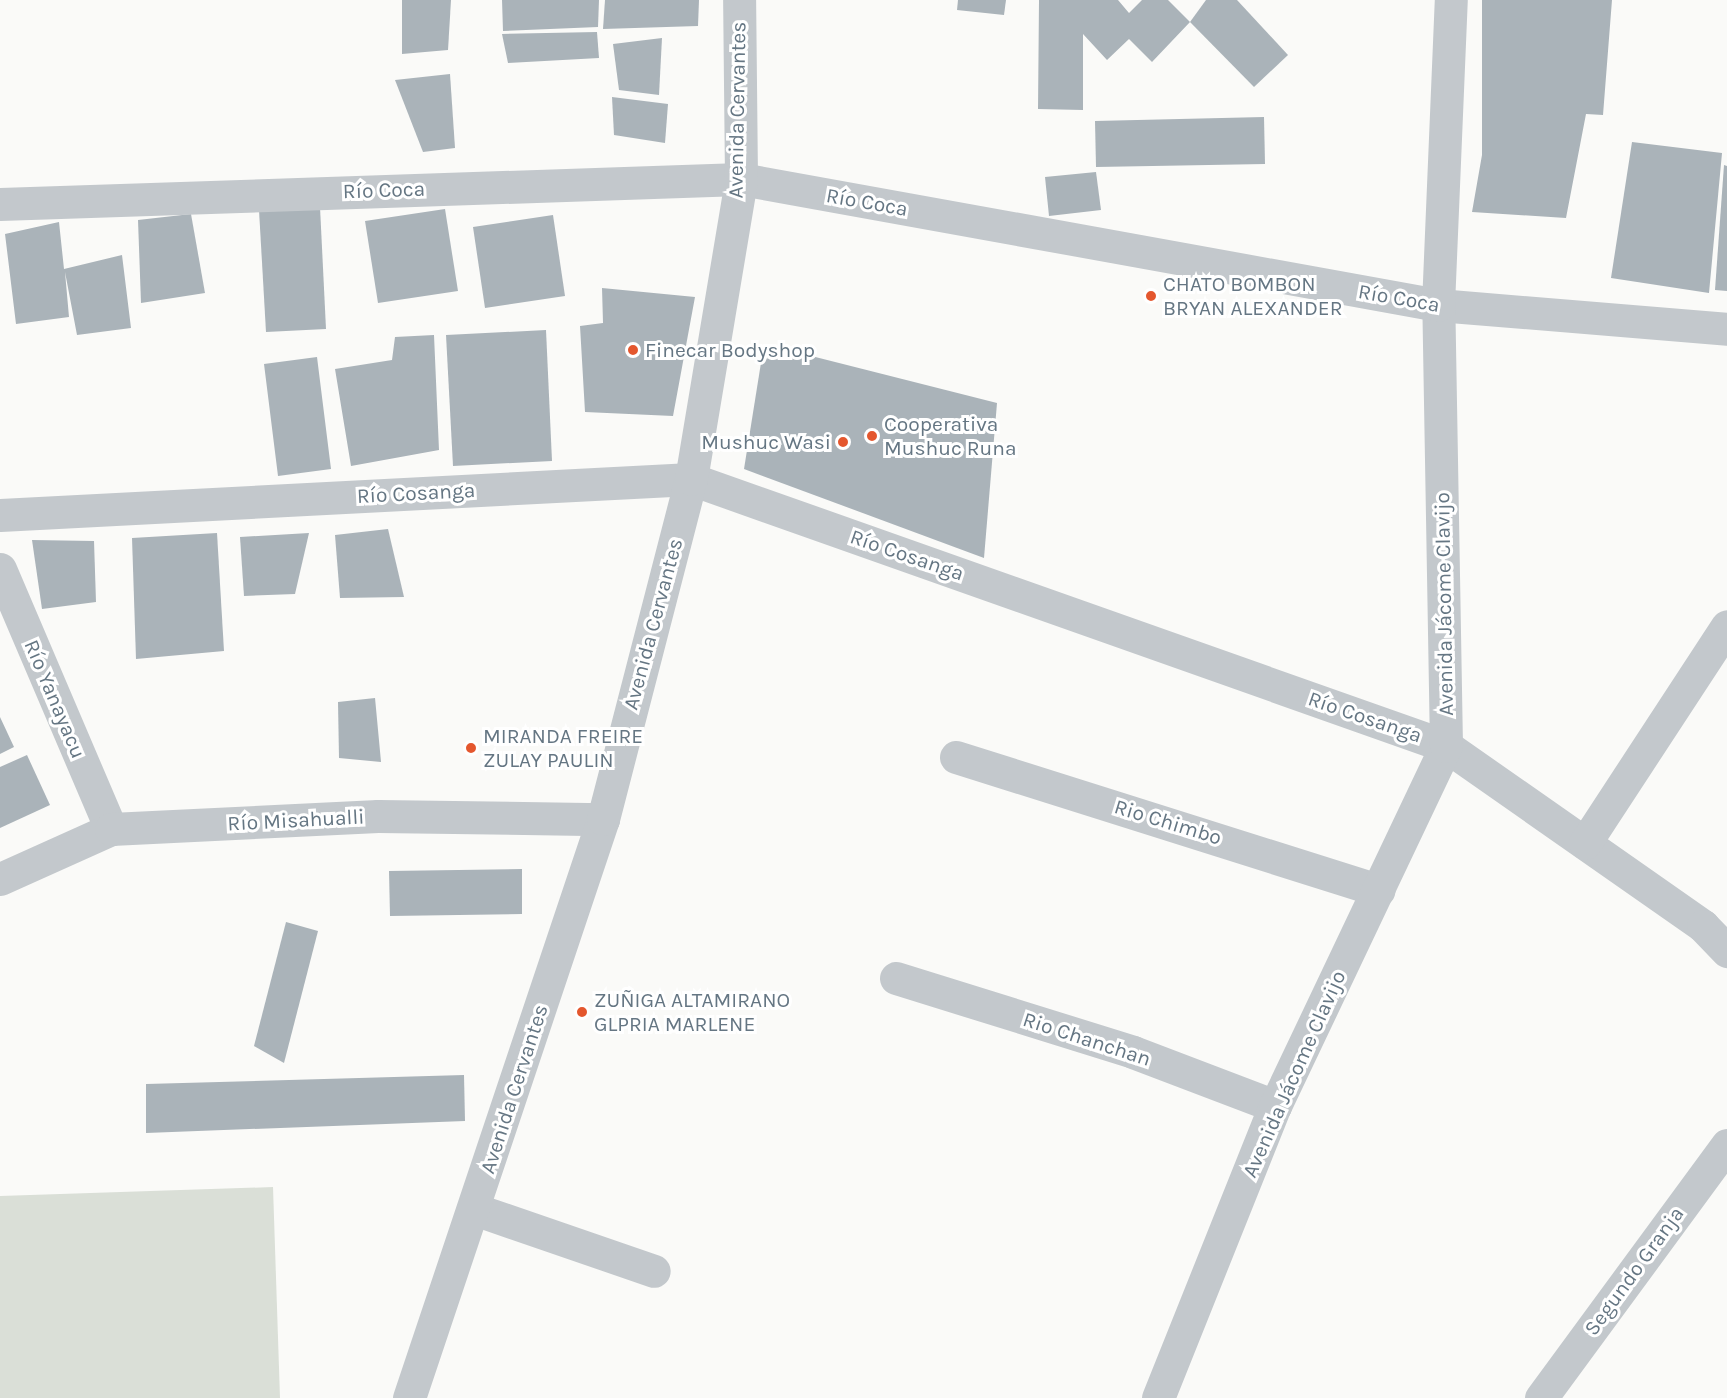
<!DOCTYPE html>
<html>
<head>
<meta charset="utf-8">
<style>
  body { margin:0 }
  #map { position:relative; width:1727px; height:1398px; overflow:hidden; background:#fafaf8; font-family:Karla,sans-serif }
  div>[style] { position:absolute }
  .green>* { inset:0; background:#dadfd7 }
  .building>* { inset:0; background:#aab3b9 }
  .minor>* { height:33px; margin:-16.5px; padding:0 16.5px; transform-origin:16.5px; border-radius:16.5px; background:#c3c8cc }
  .dots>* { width:16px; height:16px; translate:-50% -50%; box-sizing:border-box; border:3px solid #fff; border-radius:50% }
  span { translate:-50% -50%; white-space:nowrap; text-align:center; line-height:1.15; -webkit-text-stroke:6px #fff; paint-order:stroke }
  .street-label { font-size:21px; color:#657683 }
  .poi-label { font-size:21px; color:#657683 }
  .left { translate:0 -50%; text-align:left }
  .right { translate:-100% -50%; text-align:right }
</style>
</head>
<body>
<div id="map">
  <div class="green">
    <div style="clip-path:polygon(273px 1187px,280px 1398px,0 1398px,0 1196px)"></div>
  </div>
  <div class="building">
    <div style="clip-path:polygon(402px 0,451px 0,448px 50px,402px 54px)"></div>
    <div style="clip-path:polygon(502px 0,599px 0,598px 27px,503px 31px)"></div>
    <div style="clip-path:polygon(605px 0,699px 0,698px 26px,603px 29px)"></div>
    <div style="clip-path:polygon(958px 0,1006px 0,1004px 15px,957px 10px)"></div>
    <div style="clip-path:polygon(1039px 0,1118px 0,1129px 13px,1142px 0,1168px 0,1190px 22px,1152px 62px,1129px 39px,1107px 60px,1083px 34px,1083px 110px,1038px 109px)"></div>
    <div style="clip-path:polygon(1206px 0,1237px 0,1288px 55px,1254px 87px,1190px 22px)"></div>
    <div style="clip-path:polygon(1482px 0,1612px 0,1603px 115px,1586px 114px,1566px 218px,1472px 212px,1482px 155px)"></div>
    <div style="clip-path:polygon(597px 32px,599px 58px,508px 63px,502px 34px)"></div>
    <div style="clip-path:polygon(662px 38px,659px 95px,619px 90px,613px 44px)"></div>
    <div style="clip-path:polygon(450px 74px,455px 148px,423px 152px,395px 80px)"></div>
    <div style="clip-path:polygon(612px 97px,668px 104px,665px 143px,614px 135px)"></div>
    <div style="clip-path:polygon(1264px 117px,1265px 164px,1096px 167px,1095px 121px)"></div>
    <div style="clip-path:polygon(1632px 142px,1722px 153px,1709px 293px,1611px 278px)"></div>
    <div style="clip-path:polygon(1724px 165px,1727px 166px,1727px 291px,1715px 290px)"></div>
    <div style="clip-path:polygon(1096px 172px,1101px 210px,1049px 216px,1045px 177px)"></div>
    <div style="clip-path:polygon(320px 207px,326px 329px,266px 332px,259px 210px)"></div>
    <div style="clip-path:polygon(445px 209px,458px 291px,378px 303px,365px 221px)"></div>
    <div style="clip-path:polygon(191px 214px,205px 293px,141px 303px,138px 220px)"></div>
    <div style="clip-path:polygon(553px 215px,565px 296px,485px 308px,473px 227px)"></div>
    <div style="clip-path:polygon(59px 222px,64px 269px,122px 255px,131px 328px,77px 335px,65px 272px,69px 317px,16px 324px,5px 234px)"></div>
    <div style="clip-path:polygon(602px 288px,695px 297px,673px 416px,585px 412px,580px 326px,603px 323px)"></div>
    <div style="clip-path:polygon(546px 330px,552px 461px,453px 466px,446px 335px)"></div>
    <div style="clip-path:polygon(434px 335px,439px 450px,351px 466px,335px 369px,392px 360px,395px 337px)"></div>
    <div style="clip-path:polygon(764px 344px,997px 403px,984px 558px,744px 469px)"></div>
    <div style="clip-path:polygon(317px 357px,331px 469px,278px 476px,264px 364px)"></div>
    <div style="clip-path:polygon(388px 529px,404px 597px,340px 598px,335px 535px)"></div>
    <div style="clip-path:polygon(217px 533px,224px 651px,136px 659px,132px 538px)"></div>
    <div style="clip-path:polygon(309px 533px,295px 594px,244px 596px,240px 537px)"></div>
    <div style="clip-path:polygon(32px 540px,94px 541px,96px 602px,42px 609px)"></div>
    <div style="clip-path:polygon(375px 698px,381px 762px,339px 758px,338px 702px)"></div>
    <div style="clip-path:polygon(0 717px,14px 747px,0 754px)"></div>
    <div style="clip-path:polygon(27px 755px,50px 805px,0 828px,0 767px)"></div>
    <div style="clip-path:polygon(522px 869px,522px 914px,390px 916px,389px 871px)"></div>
    <div style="clip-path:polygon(286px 922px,318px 931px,284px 1063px,254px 1046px)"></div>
    <div style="clip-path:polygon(464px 1075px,465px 1121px,146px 1133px,146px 1084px)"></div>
  </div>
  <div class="minor">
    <div style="left:0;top:204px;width:741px;rotate:-1.93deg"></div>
    <div style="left:741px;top:179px;width:708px;rotate:10.25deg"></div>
    <div style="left:1438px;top:305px;width:290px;rotate:4.7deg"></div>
    <div style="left:0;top:515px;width:692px;rotate:-2.98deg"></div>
    <div style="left:691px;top:479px;width:801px;rotate:19.48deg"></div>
    <div style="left:1446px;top:746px;width:314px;rotate:35deg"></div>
    <div style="left:1703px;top:926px;width:35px;rotate:46deg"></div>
    <div style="left:0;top:569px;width:283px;rotate:66.9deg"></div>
    <div style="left:956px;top:757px;width:443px;rotate:17.5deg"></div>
    <div style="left:1585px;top:843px;width:259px;rotate:-56.8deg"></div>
    <div style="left:0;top:879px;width:122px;rotate:-24.2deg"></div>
    <div style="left:111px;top:829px;width:267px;rotate:-2.8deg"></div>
    <div style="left:378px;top:816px;width:225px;rotate:0.8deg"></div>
    <div style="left:896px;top:978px;width:248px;rotate:17.3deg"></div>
    <div style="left:1133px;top:1052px;width:152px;rotate:20.8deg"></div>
    <div style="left:474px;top:1209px;width:190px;rotate:19deg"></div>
    <div style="left:409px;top:1398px;width:611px;rotate:-71.48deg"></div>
    <div style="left:603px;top:819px;width:351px;rotate:-75.5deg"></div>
    <div style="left:691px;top:479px;width:304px;rotate:-80.5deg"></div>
    <div style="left:741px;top:179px;width:179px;rotate:-90.6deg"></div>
    <div style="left:1158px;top:1398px;width:315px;rotate:-68.2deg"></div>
    <div style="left:1275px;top:1106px;width:399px;rotate:-64.6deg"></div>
    <div style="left:1446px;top:746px;width:441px;rotate:-91deg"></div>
    <div style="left:1438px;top:305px;width:305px;rotate:-87.6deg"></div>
    <div style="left:1541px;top:1398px;width:314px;rotate:-53.7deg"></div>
  </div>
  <div class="dots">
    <div style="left:1151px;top:296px;background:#e4572e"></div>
    <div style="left:633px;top:350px;background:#e4572e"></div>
    <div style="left:872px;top:436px;background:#e4572e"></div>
    <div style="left:843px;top:442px;background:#e4572e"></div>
    <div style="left:471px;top:748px;background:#e4572e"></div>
    <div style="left:582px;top:1012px;background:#e4572e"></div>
  </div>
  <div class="street-label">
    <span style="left:737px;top:110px;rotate:-89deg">Avenida Cervantes</span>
    <span style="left:384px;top:190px;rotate:-2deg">Río Coca</span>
    <span style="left:867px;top:202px;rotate:10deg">Río Coca</span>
    <span style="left:1399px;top:298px;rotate:10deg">Río Coca</span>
    <span style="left:416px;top:493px;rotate:-3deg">Río Cosanga</span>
    <span style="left:907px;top:555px;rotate:19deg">Río Cosanga</span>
    <span style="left:1444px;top:604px;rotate:-91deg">Avenida Jácome Clavijo</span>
    <span style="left:653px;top:624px;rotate:-75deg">Avenida Cervantes</span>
    <span style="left:55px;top:699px;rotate:67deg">Río Yanayacu</span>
    <span style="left:1365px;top:717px;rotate:19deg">Río Cosanga</span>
    <span style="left:296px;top:820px;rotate:-3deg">Río Misahualli</span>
    <span style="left:1168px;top:822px;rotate:17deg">Rio Chimbo</span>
    <span style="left:1087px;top:1039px;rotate:18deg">Rio Chanchan</span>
    <span style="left:1294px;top:1074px;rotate:-66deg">Avenida Jácome Clavijo</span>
    <span style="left:514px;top:1089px;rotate:-72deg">Avenida Cervantes</span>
    <span style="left:1634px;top:1271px;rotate:-54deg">Segundo Granja</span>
  </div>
  <div class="poi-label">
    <span class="left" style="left:1163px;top:296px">CHATO BOMBON<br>BRYAN ALEXANDER</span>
    <span class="left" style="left:645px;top:350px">Finecar Bodyshop</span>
    <span class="left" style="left:884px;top:436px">Cooperativa<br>Mushuc Runa</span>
    <span class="right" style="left:831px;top:442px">Mushuc Wasi</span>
    <span class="left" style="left:483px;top:748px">MIRANDA FREIRE<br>ZULAY PAULIN</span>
    <span class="left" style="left:594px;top:1012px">ZUÑIGA ALTAMIRANO<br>GLPRIA MARLENE</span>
  </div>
</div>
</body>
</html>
